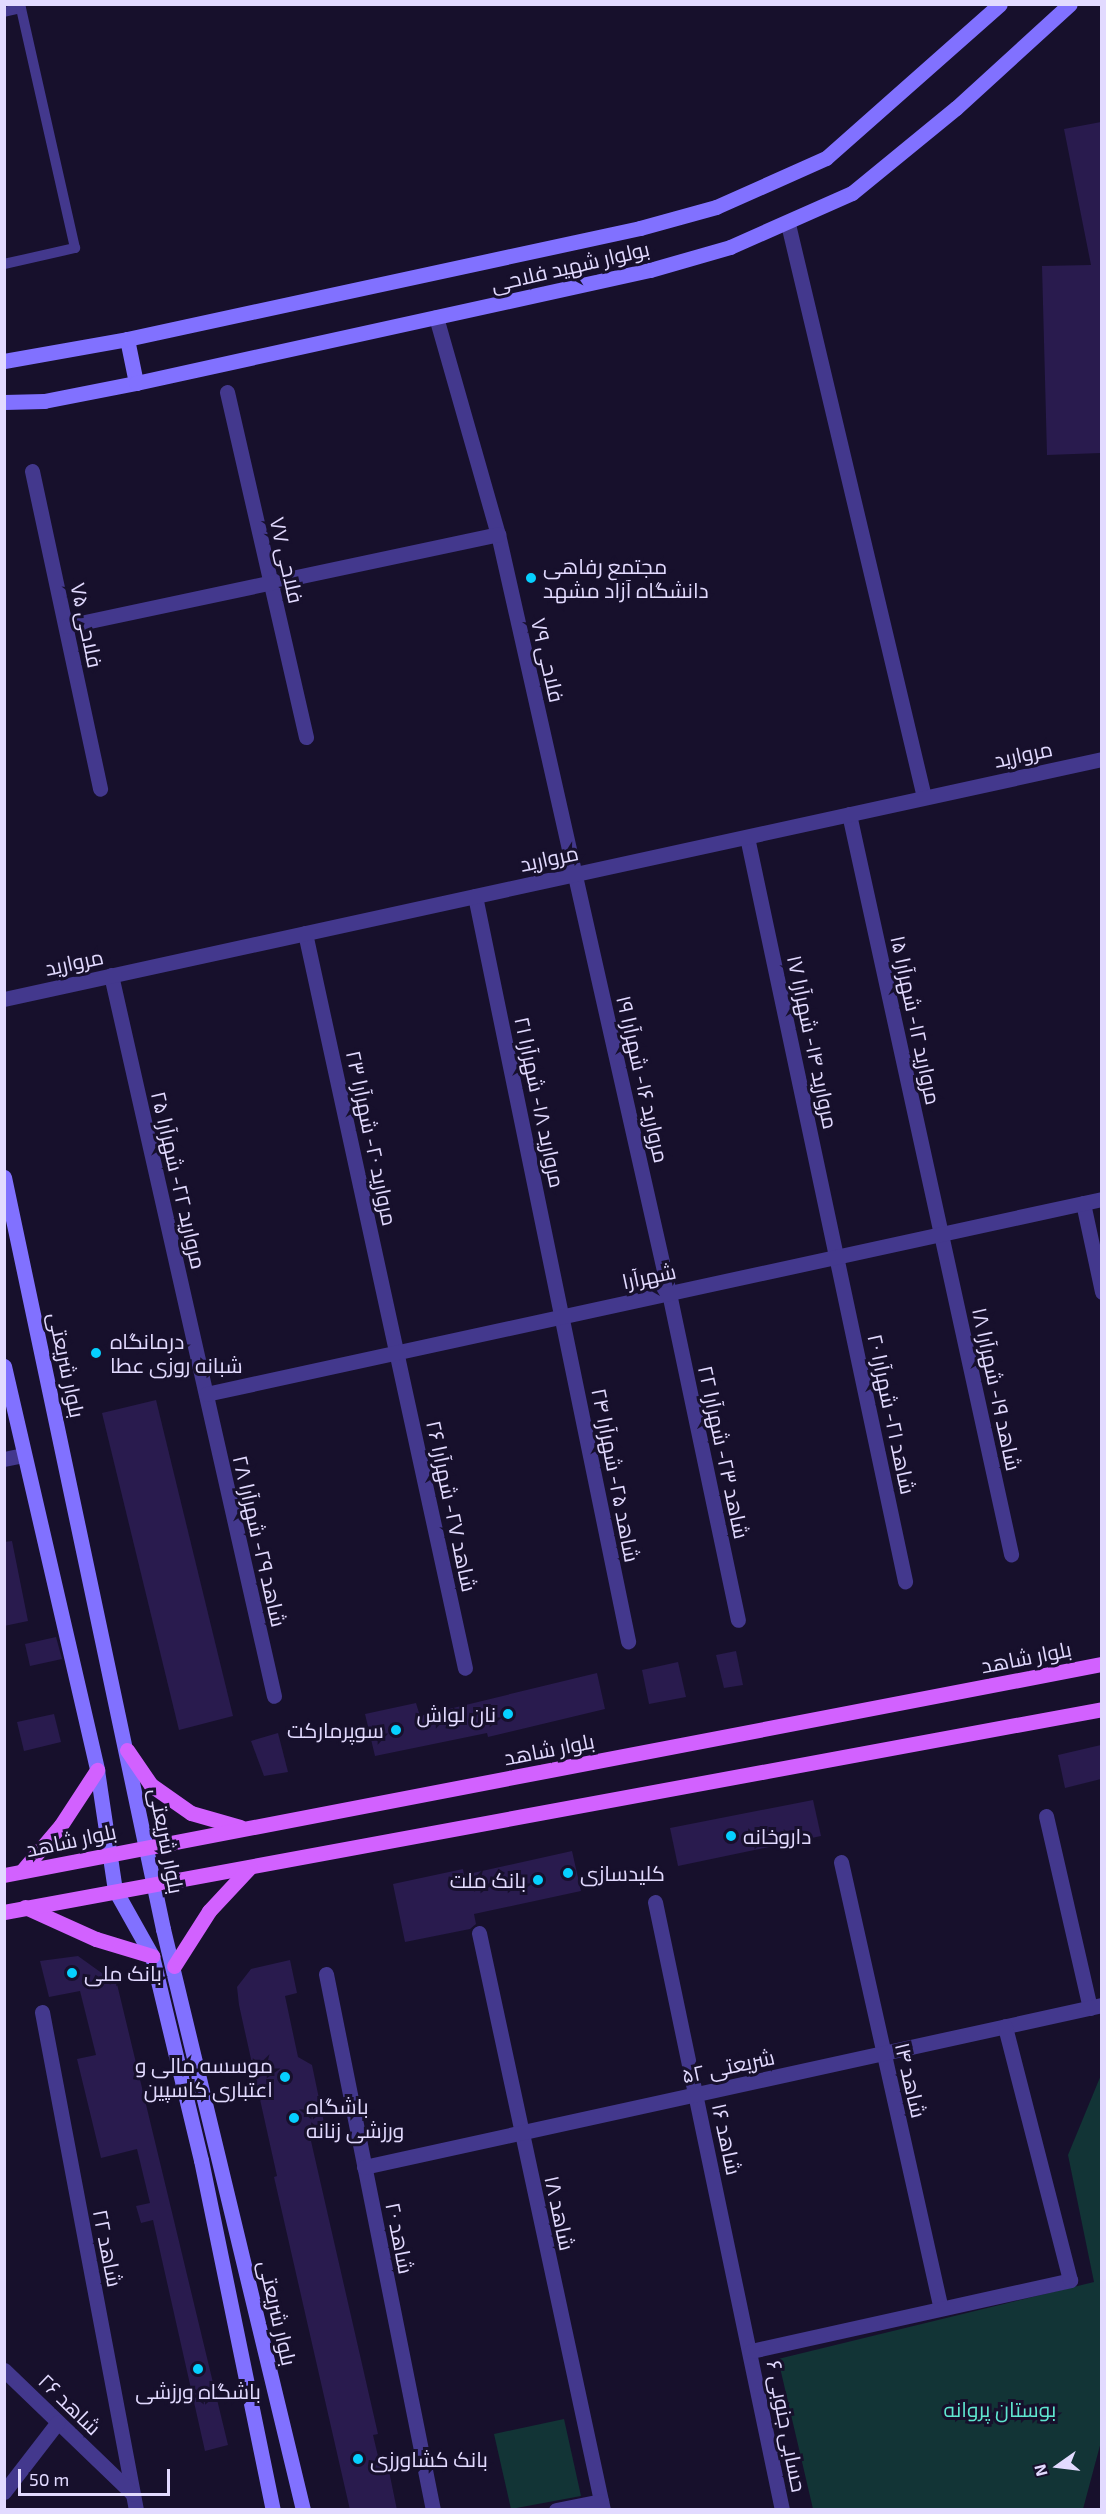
<!DOCTYPE html>
<html>
<head>
<meta charset="utf-8">
<style>
  body { margin:0 }
  #map { position:relative; width:1106px; height:2514px; overflow:hidden; background:#17102c; font-family:"Exo 2",Cairo,sans-serif }
  div>[style] { position:absolute }
  .green>* { inset:0; background:#123436 }
  .building>* { inset:0; background:#291b4e }
  .service>* { height:10px; margin:-5px; padding:0 5px; transform-origin:5px; border-radius:5px; background:#43388d }
  .minor>* { height:15px; margin:-7.5px; padding:0 7.5px; transform-origin:7.5px; border-radius:7.5px; background:#43388d }
  .secondary>* { height:15px; margin:-7.5px; padding:0 7.5px; transform-origin:7.5px; border-radius:7.5px; background:#8171ff }
  .primary>* { height:15px; margin:-7.5px; padding:0 7.5px; transform-origin:7.5px; border-radius:7.5px; background:#d261ff }
  .dots>* { width:16px; height:16px; translate:-50% -50%; box-sizing:border-box; border:3px solid #17102c; border-radius:50% }
  span { translate:-50% -50%; white-space:nowrap; text-align:center; line-height:1.15; -webkit-text-stroke:6px #17102c; paint-order:stroke }
  .street-label { font-size:21px; color:#e2daff }
  .poi-label { font-size:21px; color:#e2daff }
  .left { translate:0 -50%; text-align:left }
  .right { translate:-100% -50%; text-align:right }
  .park-label { font-size:21px; color:#5fe7d0 }
  .frame { position:absolute; inset:0; border:6px solid #e2daff; pointer-events:none }
  .north { position:absolute; left:1028px; top:2436px; width:60px; height:60px; -webkit-text-stroke:4px #17102c; paint-order:stroke; rotate:256deg; font-size:16px; font-weight:700; line-height:24px; text-align:center; color:#e2daff }
  .north::after { content:''; display:block; margin:auto; width:21px; height:27px; background:#e2daff; clip-path:polygon(50% 0,100% 100%,50% 72%,0 100%) }
  .scale { position:absolute; left:18px; top:2469px; width:152px; height:27px; box-sizing:border-box; border:3px solid #e2daff; border-top:0; padding-left:8px; font-size:18px; line-height:21px; white-space:nowrap; color:#e2daff; -webkit-text-stroke:4px #17102c; paint-order:stroke }
</style>
</head>
<body>
<div id="map">
  <div class="green">
    <div style="clip-path:polygon(1101px 2075px,1102px 2438px,1083px 2509px,813px 2509px,778px 2359px,1094px 2282px,1068px 2155px)"></div>
    <div style="clip-path:polygon(564px 2419px,581px 2496px,511px 2509px,494px 2434px)"></div>
  </div>
  <div class="building">
    <div style="clip-path:polygon(1101px 122px,1101px 453px,1047px 455px,1042px 266px,1091px 265px,1064px 129px)"></div>
    <div style="clip-path:polygon(156px 1400px,233px 1716px,179px 1730px,102px 1413px)"></div>
    <div style="clip-path:polygon(12px 1541px,28px 1621px,4px 1626px,4px 1542px)"></div>
    <div style="clip-path:polygon(56px 1637px,62px 1659px,30px 1666px,25px 1644px)"></div>
    <div style="clip-path:polygon(736px 1651px,743px 1685px,724px 1688px,716px 1655px)"></div>
    <div style="clip-path:polygon(678px 1662px,686px 1697px,649px 1704px,642px 1670px)"></div>
    <div style="clip-path:polygon(597px 1673px,605px 1709px,488px 1737px,487px 1733px,375px 1756px,365px 1714px,416px 1703px,420px 1716px)"></div>
    <div style="clip-path:polygon(54px 1714px,61px 1742px,24px 1751px,17px 1722px)"></div>
    <div style="clip-path:polygon(278px 1733px,288px 1772px,264px 1776px,251px 1741px)"></div>
    <div style="clip-path:polygon(1101px 1745px,1101px 1779px,1065px 1788px,1058px 1755px)"></div>
    <div style="clip-path:polygon(813px 1800px,821px 1836px,678px 1866px,670px 1828px)"></div>
    <div style="clip-path:polygon(572px 1851px,581px 1891px,474px 1914px,476px 1924px,470px 1929px,405px 1942px,393px 1884px,463px 1869px,464px 1875px)"></div>
    <div style="clip-path:polygon(78px 1956px,117px 1984px,228px 2445px,205px 2451px,153px 2220px,141px 2223px,136px 2206px,150px 2203px,137px 2149px,101px 2158px,77px 2059px,96px 2055px,80px 1991px,49px 1997px,40px 1961px)"></div>
    <div style="clip-path:polygon(290px 1960px,297px 1993px,285px 1996px,298px 2057px,312px 2065px,327px 2137px,311px 2141px,378px 2434px,373px 2435px,382px 2473px,389px 2471px,397px 2510px,350px 2510px,274px 2177px,277px 2176px,239px 2005px,237px 1987px,251px 1969px)"></div>
  </div>
  <div class="service">
    <div style="left:4px;top:12px;width:17px;rotate:-13deg"></div>
    <div style="left:4px;top:264px;width:73px;rotate:-12.7deg"></div>
    <div style="left:75px;top:248px;width:250px;rotate:-102.7deg"></div>
  </div>
  <div class="minor">
    <div style="left:788px;top:224px;width:589px;rotate:76.65deg"></div>
    <div style="left:436px;top:317px;width:226px;rotate:74.1deg"></div>
    <div style="left:498px;top:534px;width:778px;rotate:77.3deg"></div>
    <div style="left:669px;top:1293px;width:334px;rotate:78.1deg"></div>
    <div style="left:227px;top:392px;width:354px;rotate:77.1deg"></div>
    <div style="left:32px;top:471px;width:325px;rotate:77.9deg"></div>
    <div style="left:66px;top:626px;width:442px;rotate:-12deg"></div>
    <div style="left:849px;top:814px;width:758px;rotate:77.65deg"></div>
    <div style="left:747px;top:837px;width:761px;rotate:78.01deg"></div>
    <div style="left:475px;top:896px;width:761px;rotate:78.39deg"></div>
    <div style="left:305px;top:933px;width:752px;rotate:77.72deg"></div>
    <div style="left:111px;top:975px;width:739px;rotate:77.26deg"></div>
    <div style="left:4px;top:999px;width:1124px;rotate:-12.33deg"></div>
    <div style="left:1083px;top:1203px;width:91px;rotate:77.9deg"></div>
    <div style="left:206px;top:1394px;width:917px;rotate:-12.28deg"></div>
    <div style="left:4px;top:1459px;width:19px;rotate:-12deg"></div>
    <div style="left:1046px;top:1816px;width:197px;rotate:77.1deg"></div>
    <div style="left:841px;top:1862px;width:457px;rotate:77.4deg"></div>
    <div style="left:655px;top:1902px;width:621px;rotate:78.2deg"></div>
    <div style="left:479px;top:1933px;width:590px;rotate:77.87deg"></div>
    <div style="left:326px;top:1974px;width:547px;rotate:78.71deg"></div>
    <div style="left:42px;top:2012px;width:507px;rotate:79.31deg"></div>
    <div style="left:364px;top:2167px;width:756px;rotate:-12.38deg"></div>
    <div style="left:751px;top:2351px;width:327px;rotate:-12.5deg"></div>
    <div style="left:1070px;top:2280px;width:262px;rotate:-104.4deg"></div>
    <div style="left:4px;top:2370px;width:178px;rotate:43.9deg"></div>
    <div style="left:4px;top:2492px;width:88px;rotate:-52.4deg"></div>
    <div style="left:556px;top:2510px;width:46px;rotate:-11.3deg"></div>
  </div>
  <div class="secondary">
    <div style="left:127px;top:339px;width:45px;rotate:78.4deg"></div>
    <div style="left:4px;top:361px;width:125px;rotate:-10.1deg"></div>
    <div style="left:127px;top:339px;width:525px;rotate:-12.21deg"></div>
    <div style="left:640px;top:228px;width:79px;rotate:-15.4deg"></div>
    <div style="left:716px;top:207px;width:120px;rotate:-24deg"></div>
    <div style="left:826px;top:158px;width:232px;rotate:-41.5deg"></div>
    <div style="left:4px;top:402px;width:40px;rotate:-1.4deg"></div>
    <div style="left:44px;top:401px;width:94px;rotate:-11.1deg"></div>
    <div style="left:136px;top:383px;width:526px;rotate:-12.4deg"></div>
    <div style="left:650px;top:270px;width:83px;rotate:-16deg"></div>
    <div style="left:730px;top:247px;width:133px;rotate:-23.9deg"></div>
    <div style="left:852px;top:193px;width:134px;rotate:-39.3deg"></div>
    <div style="left:956px;top:108px;width:154px;rotate:-42.4deg"></div>
    <div style="left:4px;top:1177px;width:769px;rotate:78.06deg"></div>
    <div style="left:163px;top:1929px;width:598px;rotate:76.45deg"></div>
    <div style="left:4px;top:1366px;width:415px;rotate:77deg"></div>
    <div style="left:97px;top:1770px;width:121px;rotate:81.5deg"></div>
    <div style="left:115px;top:1890px;width:76px;rotate:60.7deg"></div>
    <div style="left:152px;top:1956px;width:210px;rotate:76.5deg"></div>
    <div style="left:201px;top:2160px;width:357px;rotate:78.4deg"></div>
  </div>
  <div class="primary">
    <div style="left:127px;top:1750px;width:42px;rotate:55.6deg"></div>
    <div style="left:151px;top:1785px;width:49px;rotate:35deg"></div>
    <div style="left:191px;top:1813px;width:51px;rotate:15.9deg"></div>
    <div style="left:22px;top:1871px;width:60px;rotate:-49.7deg"></div>
    <div style="left:61px;top:1825px;width:66px;rotate:-56.8deg"></div>
    <div style="left:4px;top:1875px;width:1118px;rotate:-10.88deg"></div>
    <div style="left:25px;top:1907px;width:78px;rotate:24.3deg"></div>
    <div style="left:96px;top:1939px;width:59px;rotate:16.9deg"></div>
    <div style="left:4px;top:1912px;width:1117px;rotate:-10.47deg"></div>
    <div style="left:174px;top:1966px;width:65px;rotate:-57.5deg"></div>
    <div style="left:209px;top:1911px;width:60px;rotate:-47deg"></div>
  </div>
  <div class="dots">
    <div style="left:531px;top:578px;background:#06d0ff"></div>
    <div style="left:96px;top:1353px;background:#06d0ff"></div>
    <div style="left:508px;top:1714px;background:#06d0ff"></div>
    <div style="left:396px;top:1730px;background:#06d0ff"></div>
    <div style="left:731px;top:1836px;background:#06d0ff"></div>
    <div style="left:568px;top:1873px;background:#06d0ff"></div>
    <div style="left:538px;top:1880px;background:#06d0ff"></div>
    <div style="left:72px;top:1973px;background:#06d0ff"></div>
    <div style="left:285px;top:2077px;background:#06d0ff"></div>
    <div style="left:294px;top:2118px;background:#06d0ff"></div>
    <div style="left:198px;top:2369px;background:#06d0ff"></div>
    <div style="left:358px;top:2459px;background:#06d0ff"></div>
  </div>
  <div class="street-label">
    <span style="left:570px;top:266px;rotate:-13deg">بولوار شهید فلاحی</span>
    <span style="left:287px;top:560px;rotate:77deg">فلاحی ۷۷</span>
    <span style="left:87px;top:625px;rotate:78deg">فلاحی ۷۵</span>
    <span style="left:548px;top:660px;rotate:77deg">فلاحی ۷۹</span>
    <span style="left:1023px;top:754px;rotate:-12deg">مروارید</span>
    <span style="left:549px;top:858px;rotate:-12deg">مروارید</span>
    <span style="left:74px;top:962px;rotate:-12deg">مروارید</span>
    <span style="left:916px;top:1020px;rotate:78deg">مروارید ۱۲- شهرآرا ۱۵</span>
    <span style="left:813px;top:1042px;rotate:78deg">مروارید ۱۴- شهرآرا ۱۷</span>
    <span style="left:643px;top:1079px;rotate:77deg">مروارید ۱۶- شهرآرا ۱۹</span>
    <span style="left:540px;top:1102px;rotate:78deg">مروارید ۱۸- شهرآرا ۲۱</span>
    <span style="left:372px;top:1138px;rotate:78deg">مروارید ۲۰- شهرآرا ۲۳</span>
    <span style="left:179px;top:1180px;rotate:77deg">مروارید ۲۲- شهرآرا ۲۵</span>
    <span style="left:649px;top:1276px;rotate:-12deg">شهرآرا</span>
    <span style="left:67px;top:1365px;rotate:78deg">بلوار شریعتی</span>
    <span style="left:997px;top:1389px;rotate:78deg">شاهد ۱۹- شهرآرا ۱۸</span>
    <span style="left:892px;top:1414px;rotate:78deg">شاهد ۲۱- شهرآرا ۲۰</span>
    <span style="left:724px;top:1452px;rotate:78deg">شاهد ۲۳- شهرآرا ۲۲</span>
    <span style="left:616px;top:1475px;rotate:79deg">شاهد ۲۵- شهرآرا ۲۴</span>
    <span style="left:452px;top:1506px;rotate:78deg">شاهد ۲۷- شهرآرا ۲۶</span>
    <span style="left:260px;top:1541px;rotate:77deg">شاهد ۲۹- شهرآرا ۲۸</span>
    <span style="left:1026px;top:1657px;rotate:-11deg">بلوار شاهد</span>
    <span style="left:549px;top:1749px;rotate:-11deg">بلوار شاهد</span>
    <span style="left:71px;top:1840px;rotate:-12deg">بلوار شاهد</span>
    <span style="left:167px;top:1841px;rotate:79deg">بلوار شریعتی</span>
    <span style="left:728px;top:2066px;rotate:-12deg">شریعتی ۵۲</span>
    <span style="left:911px;top:2080px;rotate:77deg">شاهد ۱۴</span>
    <span style="left:727px;top:2139px;rotate:78deg">شاهد ۱۶</span>
    <span style="left:560px;top:2213px;rotate:78deg">شاهد ۱۸</span>
    <span style="left:400px;top:2238px;rotate:79deg">شاهد ۲۰</span>
    <span style="left:108px;top:2248px;rotate:79deg">شاهد ۲۲</span>
    <span style="left:278px;top:2313px;rotate:77deg">بلوار شریعتی</span>
    <span style="left:70px;top:2404px;rotate:44deg">شاهد ۲۶</span>
    <span style="left:787px;top:2426px;rotate:79deg">حسابی جنوبی ۶</span>
  </div>
  <div class="poi-label">
    <span class="left" style="left:543px;top:578px">مجتمع رفاهی<br>دانشگاه آزاد مشهد</span>
    <span class="left" style="left:110px;top:1353px">درمانگاه<br>شبانه روزی عطا</span>
    <span class="right" style="left:496px;top:1714px">نان لواش</span>
    <span class="right" style="left:384px;top:1730px">سوپرمارکت</span>
    <span class="left" style="left:743px;top:1836px">داروخانه</span>
    <span class="left" style="left:580px;top:1873px">کلیدسازی</span>
    <span class="right" style="left:526px;top:1880px">بانک ملت</span>
    <span class="left" style="left:84px;top:1973px">بانک ملی</span>
    <span class="right" style="left:273px;top:2077px">موسسه مالی و<br>اعتباری کاسپین</span>
    <span class="left" style="left:306px;top:2118px">باشگاه<br>ورزشی زنانه</span>
    <span style="left:198px;top:2391px">باشگاه ورزشی</span>
    <span class="left" style="left:370px;top:2459px">بانک کشاورزی</span>
  </div>
  <div class="park-label">
    <span style="left:1000px;top:2409px">بوستان پروانه</span>
  </div>
  <div class="frame"></div>
  <div class="north">N</div>
  <div class="scale">50 m</div>
</div>
</body>
</html>
